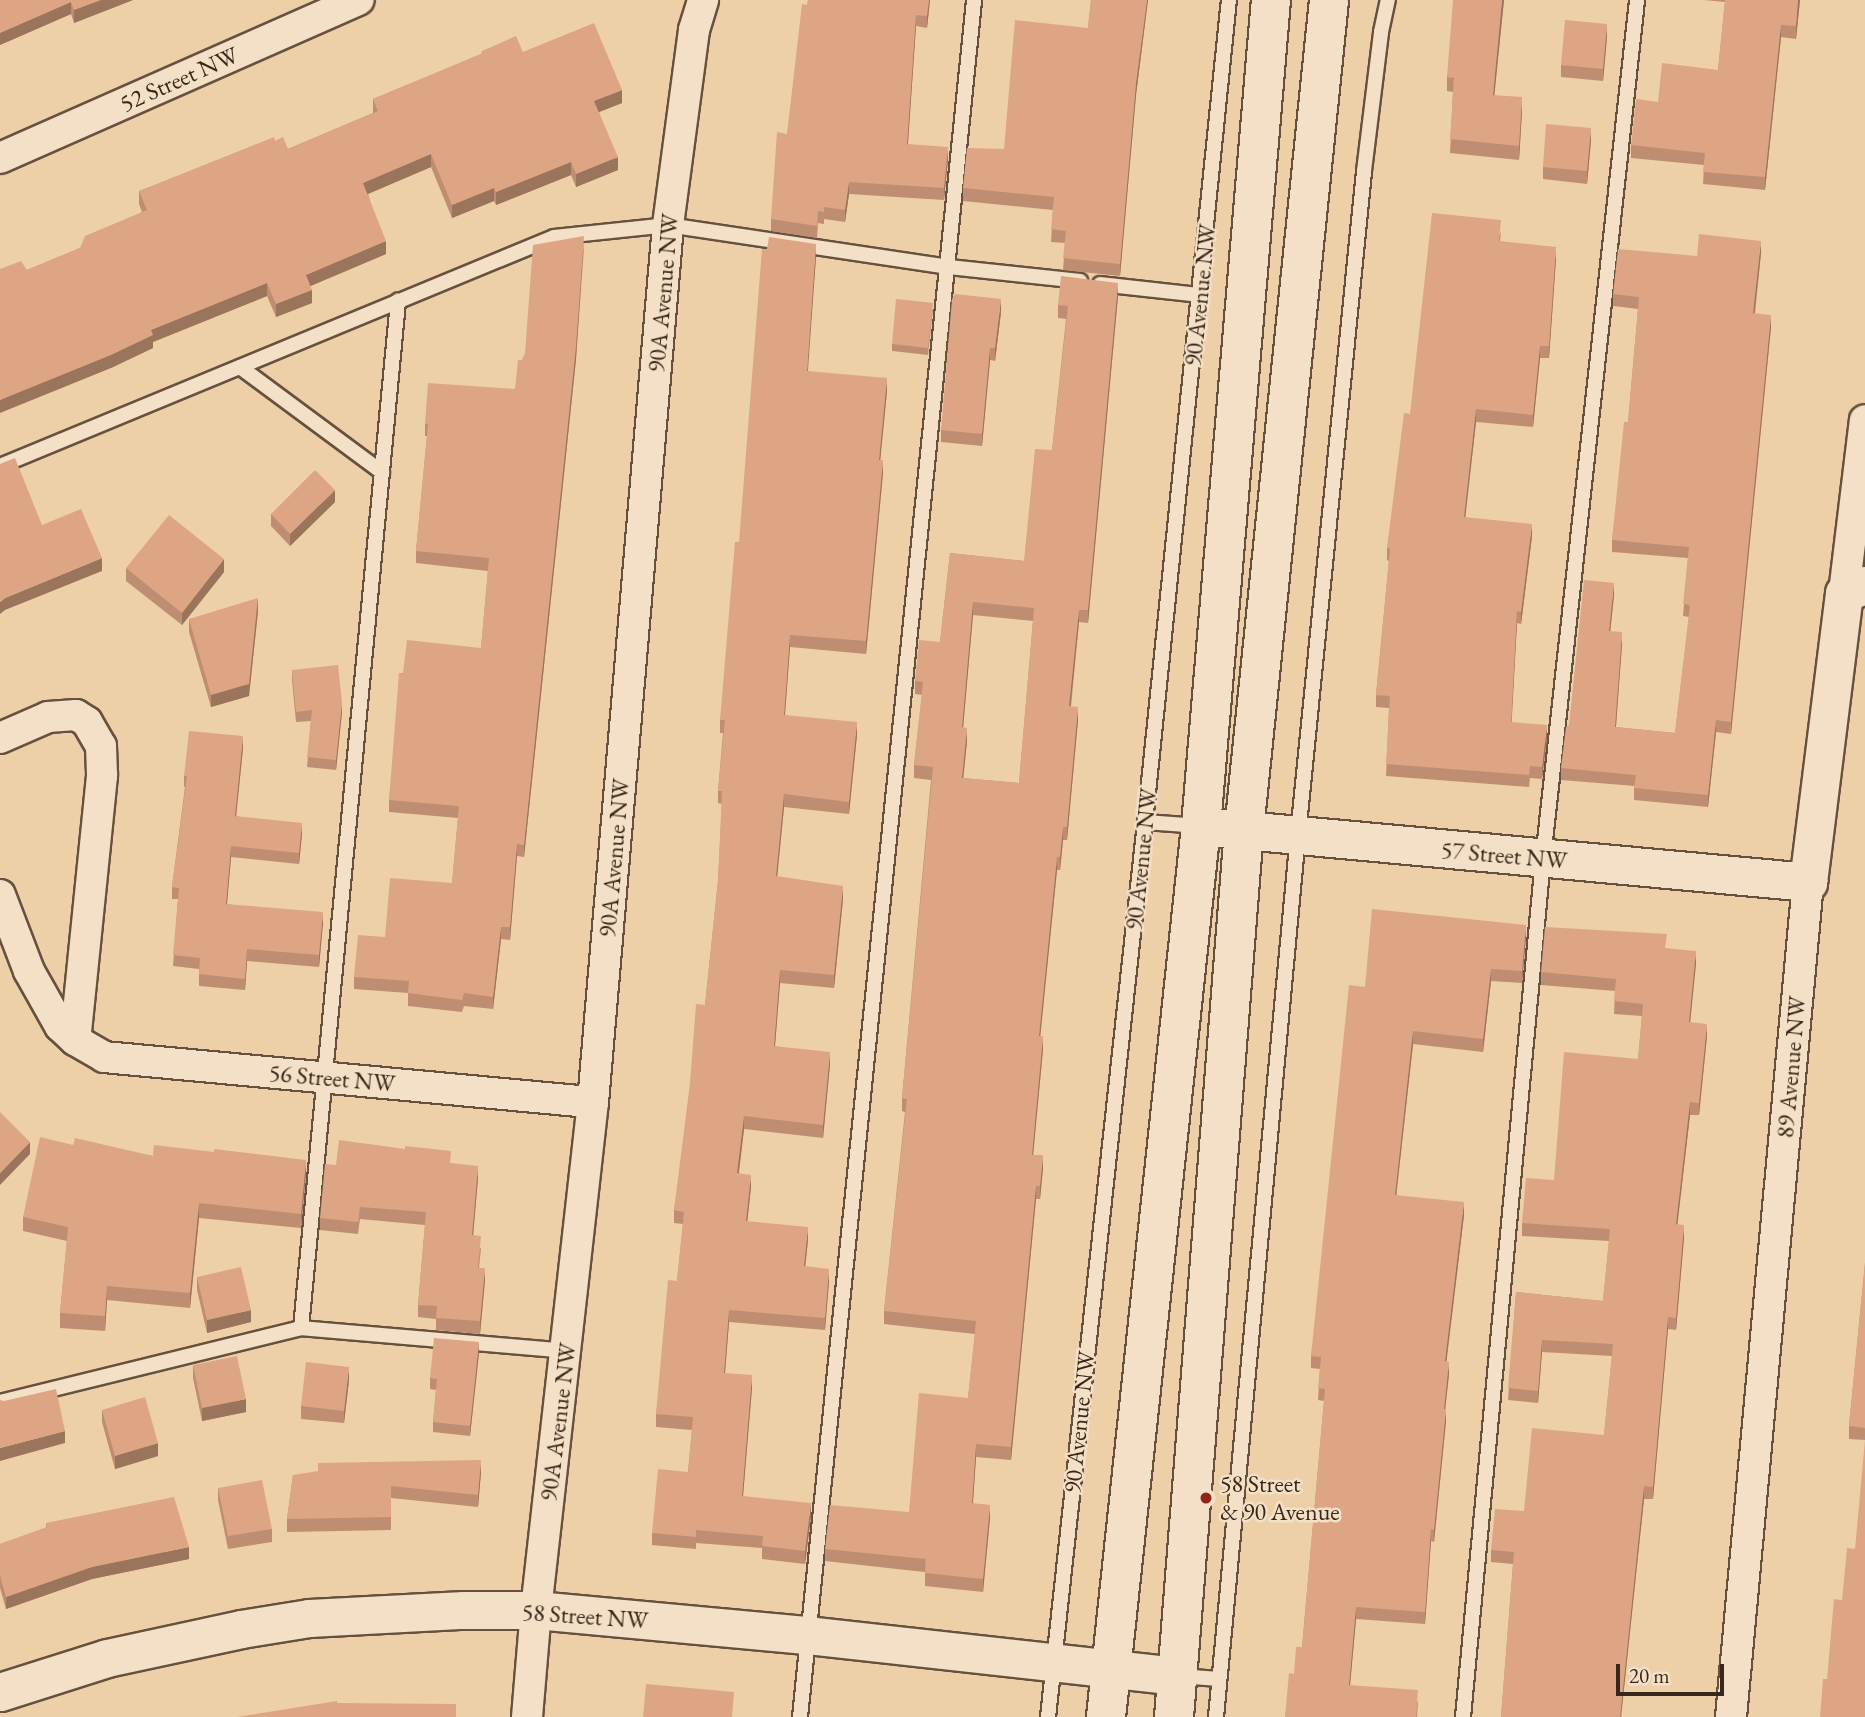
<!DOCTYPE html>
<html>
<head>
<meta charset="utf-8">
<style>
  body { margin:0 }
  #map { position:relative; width:1865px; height:1717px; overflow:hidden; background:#edd0a7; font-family:"EB Garamond",serif }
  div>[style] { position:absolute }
  .roads { filter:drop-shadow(2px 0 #67513e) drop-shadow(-2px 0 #67513e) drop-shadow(0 2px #67513e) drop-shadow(0 -2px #67513e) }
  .service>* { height:14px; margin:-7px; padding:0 7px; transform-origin:7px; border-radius:7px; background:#f3e0c6 }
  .minor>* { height:30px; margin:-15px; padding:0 15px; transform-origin:15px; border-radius:15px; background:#f3e0c6 }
  .tertiary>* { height:37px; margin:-18.5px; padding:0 18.5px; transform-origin:18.5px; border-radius:18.5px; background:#f3e0c6 }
  .secondary>* { height:38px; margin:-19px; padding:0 19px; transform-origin:19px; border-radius:19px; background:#f3e0c6 }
  .wall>* { inset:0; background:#bf8e72 }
  .shaded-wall>* { inset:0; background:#9b745c }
  .building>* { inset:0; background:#dea584 }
  .dots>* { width:19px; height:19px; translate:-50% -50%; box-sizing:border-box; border:4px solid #f3e0c6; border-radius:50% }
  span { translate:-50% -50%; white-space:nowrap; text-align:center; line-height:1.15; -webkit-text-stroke:5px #f3e0c6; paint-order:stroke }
  .street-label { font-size:24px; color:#3a271b }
  .poi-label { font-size:24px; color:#3a271b }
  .left { translate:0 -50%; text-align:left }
  .scale { position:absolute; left:1616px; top:1664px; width:108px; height:32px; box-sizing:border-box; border:4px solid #3a271b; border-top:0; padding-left:9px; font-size:21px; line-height:24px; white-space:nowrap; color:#3a271b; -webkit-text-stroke:5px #f3e0c6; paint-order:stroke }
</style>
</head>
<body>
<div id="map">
  <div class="roads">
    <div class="service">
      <div style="left:1100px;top:284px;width:101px;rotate:6.3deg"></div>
      <div style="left:240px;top:367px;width:177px;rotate:36.5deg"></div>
      <div style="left:0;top:466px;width:599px;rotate:-22.46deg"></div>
      <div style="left:554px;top:237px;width:115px;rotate:-6deg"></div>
      <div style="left:668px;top:225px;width:284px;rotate:8.5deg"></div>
      <div style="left:949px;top:267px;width:132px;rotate:6.1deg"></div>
      <div style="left:1145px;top:822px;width:55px;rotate:4.2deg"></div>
      <div style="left:301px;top:1328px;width:267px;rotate:4.9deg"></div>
      <div style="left:0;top:1402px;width:310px;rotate:-13.8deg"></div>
      <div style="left:301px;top:1328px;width:1032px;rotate:-84.6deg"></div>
      <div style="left:1179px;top:1676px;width:40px;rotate:4.3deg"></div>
      <div style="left:800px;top:1717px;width:1726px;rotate:-84.21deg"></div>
      <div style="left:1048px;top:1717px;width:900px;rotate:-83.81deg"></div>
      <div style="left:1145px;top:822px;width:826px;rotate:-84.17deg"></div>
      <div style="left:1216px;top:1717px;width:886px;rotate:-84.69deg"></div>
      <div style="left:1298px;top:835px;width:667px;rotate:-84.32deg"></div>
      <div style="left:1364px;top:171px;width:140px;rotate:-83deg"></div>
      <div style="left:1381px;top:32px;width:33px;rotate:-78deg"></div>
      <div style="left:1463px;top:1717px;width:862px;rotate:-84.67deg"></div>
      <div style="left:1543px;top:859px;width:864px;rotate:-83.75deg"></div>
    </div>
    <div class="minor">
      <div style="left:0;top:158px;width:392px;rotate:-23.8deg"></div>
      <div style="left:1844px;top:593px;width:174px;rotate:-83.1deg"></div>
      <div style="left:0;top:738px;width:52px;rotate:-23.6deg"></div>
      <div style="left:48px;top:717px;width:28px;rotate:-4deg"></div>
      <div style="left:76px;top:715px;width:13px;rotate:32deg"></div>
      <div style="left:87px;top:722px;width:28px;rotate:60deg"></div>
      <div style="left:101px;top:746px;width:30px;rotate:88deg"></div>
      <div style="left:102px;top:776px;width:265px;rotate:95.8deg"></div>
      <div style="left:0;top:895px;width:81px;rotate:69.1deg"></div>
      <div style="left:29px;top:971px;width:63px;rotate:60.6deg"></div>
      <div style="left:60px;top:1026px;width:21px;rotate:43deg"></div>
      <div style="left:75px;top:1040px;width:34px;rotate:30deg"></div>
      <div style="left:104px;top:1057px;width:491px;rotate:5.3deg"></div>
      <div style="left:527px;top:1717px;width:107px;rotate:-85.2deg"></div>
      <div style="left:536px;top:1610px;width:511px;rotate:-83.6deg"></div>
      <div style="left:593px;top:1102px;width:880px;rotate:-85.11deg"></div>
      <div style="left:668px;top:225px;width:197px;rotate:-82.4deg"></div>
      <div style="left:694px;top:30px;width:31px;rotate:-73deg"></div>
      <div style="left:1731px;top:1717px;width:839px;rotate:-84.73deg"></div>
    </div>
    <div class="tertiary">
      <div style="left:1201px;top:826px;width:610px;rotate:5.27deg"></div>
      <div style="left:1808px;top:882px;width:291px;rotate:-82.9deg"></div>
      <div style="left:1844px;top:593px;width:22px;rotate:-21deg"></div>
      <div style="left:0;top:1692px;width:112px;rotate:-17.6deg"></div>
      <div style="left:107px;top:1658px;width:137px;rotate:-12.2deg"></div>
      <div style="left:241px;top:1629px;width:69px;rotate:-9.2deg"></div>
      <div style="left:309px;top:1618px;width:155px;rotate:-3deg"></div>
      <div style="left:464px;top:1610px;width:72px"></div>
      <div style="left:536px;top:1610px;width:271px;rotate:5.3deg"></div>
      <div style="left:806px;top:1635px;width:374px;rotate:6.3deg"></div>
    </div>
    <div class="secondary">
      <div style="left:1106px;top:1717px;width:896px;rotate:-83.91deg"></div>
      <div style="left:1201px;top:826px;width:829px;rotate:-85.16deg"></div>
      <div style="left:1174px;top:1717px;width:890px;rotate:-85.49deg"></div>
      <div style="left:1244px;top:830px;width:834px;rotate:-84.15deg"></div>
    </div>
  </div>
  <div class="wall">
    <div style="clip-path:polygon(0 0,133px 0,74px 23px,71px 14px,0 45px)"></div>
    <div style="clip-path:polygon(808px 0,930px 0,927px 28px,916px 26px,908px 144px,948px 159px,944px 200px,849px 194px,845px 222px,824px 219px,824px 224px,818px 223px,817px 238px,771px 231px,771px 219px,787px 134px)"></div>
    <div style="clip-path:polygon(1091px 0,1148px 0,1136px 95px,1120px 276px,1063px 270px,1065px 243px,1051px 242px,1053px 210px,963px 201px,963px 188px,1004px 149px,1088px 28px)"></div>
    <div style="clip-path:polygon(1504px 0,1494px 95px,1522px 111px,1519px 160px,1450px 153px,1453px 92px,1447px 91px,1447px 77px)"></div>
    <div style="clip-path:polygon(1704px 0,1800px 0,1796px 39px,1781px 37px,1765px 190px,1703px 184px,1704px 165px,1631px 158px,1631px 145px,1658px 102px,1718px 70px,1725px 2px)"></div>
    <div style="clip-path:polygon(1607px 37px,1603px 81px,1561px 77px,1561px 65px)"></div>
    <div style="clip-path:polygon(482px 51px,523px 52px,622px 103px,599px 112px,618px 170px,576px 187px,571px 175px,496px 205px,494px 201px,452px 218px,431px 167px,368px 194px,386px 254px,310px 286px,312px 303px,276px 317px,267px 296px,153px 342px,153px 348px,111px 368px,27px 270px,80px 248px,142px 212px,139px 204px,139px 191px,275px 141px,288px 149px,373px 113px,373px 99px,482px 54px)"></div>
    <div style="clip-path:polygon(1591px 140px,1587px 184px,1543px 179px,1543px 167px)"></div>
    <div style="clip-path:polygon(1501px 232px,1500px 241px,1556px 259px,1549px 358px,1540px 358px,1533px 427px,1476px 422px,1465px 517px,1532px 536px,1521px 624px,1517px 623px,1511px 722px,1547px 738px,1542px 779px,1530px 778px,1529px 787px,1386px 776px,1389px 708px,1376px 707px,1376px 695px,1389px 561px,1387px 560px,1387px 548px,1410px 414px)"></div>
    <div style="clip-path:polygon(584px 248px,576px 359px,524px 857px,517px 856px,510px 940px,501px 939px,493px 1009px,464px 1006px,462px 1012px,408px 1006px,408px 993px,354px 989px,354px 977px,385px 937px,452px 883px,458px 818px,389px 812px,389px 800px,403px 673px,481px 648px,488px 571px,416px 563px,416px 551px,427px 436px,425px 436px,425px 424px,515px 389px,522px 360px)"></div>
    <div style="clip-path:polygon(1761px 253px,1755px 314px,1771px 327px,1731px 734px,1716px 732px,1708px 807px,1634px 800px,1634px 786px,1561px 780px,1561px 768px,1569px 725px,1614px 595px,1610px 632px,1622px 644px,1616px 727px,1675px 733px,1689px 617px,1683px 616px,1688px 558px,1612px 552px,1612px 540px,1628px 422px,1638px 309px,1613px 306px,1613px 294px,1697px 256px)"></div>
    <div style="clip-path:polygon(816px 257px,807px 371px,887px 391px,880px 460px,883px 473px,866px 654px,790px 647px,785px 715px,857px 735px,849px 814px,784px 807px,777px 877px,843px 899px,834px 988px,780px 983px,775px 1046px,830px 1064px,823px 1138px,744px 1129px,739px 1173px,751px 1187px,747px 1222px,808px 1240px,805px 1266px,829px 1281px,825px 1330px,729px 1322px,725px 1373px,752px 1388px,743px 1496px,811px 1516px,805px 1564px,762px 1559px,762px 1548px,696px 1543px,696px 1549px,652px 1545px,652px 1533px,688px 1472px,692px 1430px,656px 1427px,656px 1414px,677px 1281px,683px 1224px,674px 1223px,674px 1210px,705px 1005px,718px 881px,722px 804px,718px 803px,718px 791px,723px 733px,720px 733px,720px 720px)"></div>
    <div style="clip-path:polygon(evenodd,1118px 296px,1088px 623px,1079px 622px,1071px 707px,1078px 720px,1067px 840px,1063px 840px,1060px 870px,1057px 870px,1040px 1036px,1043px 1049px,1033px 1155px,1043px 1168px,1040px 1199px,1036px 1199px,1011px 1460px,976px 1457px,973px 1503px,990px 1518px,983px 1592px,925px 1586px,925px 1572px,825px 1561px,825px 1549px,909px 1512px,968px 1398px,975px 1334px,884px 1324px,884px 1311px,905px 1112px,902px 1111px,902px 1098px,931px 780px,914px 778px,914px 765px,922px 695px,915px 694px,915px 681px,940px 642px,950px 553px,1024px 561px,1052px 450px,1066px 319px,1058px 318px,1058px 305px,1118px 296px,973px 615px,1033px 621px,1019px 783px,963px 778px,967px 741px,963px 727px,973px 615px)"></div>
    <div style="clip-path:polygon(933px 309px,928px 355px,892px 351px,892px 344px)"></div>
    <div style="clip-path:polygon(1001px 312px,995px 361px,990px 360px,982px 446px,941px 442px,941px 430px)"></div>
    <div style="clip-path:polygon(335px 502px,290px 546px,271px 526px,271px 514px)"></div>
    <div style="clip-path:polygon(126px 568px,224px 572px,182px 625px,126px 581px)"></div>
    <div style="clip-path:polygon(258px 611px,249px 696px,211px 707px,189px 632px,189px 619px)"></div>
    <div style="clip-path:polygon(292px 670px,342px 712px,336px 770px,307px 767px,311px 721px,296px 722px,292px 680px)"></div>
    <div style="clip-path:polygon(243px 748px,236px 816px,302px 834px,299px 864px,231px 857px,227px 904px,323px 923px,319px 967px,247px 961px,245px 990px,199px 986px,199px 969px,173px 966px,178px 899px,172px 899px,172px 887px,185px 787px,184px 787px,184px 776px)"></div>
    <div style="clip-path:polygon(1526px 937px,1522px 983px,1491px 981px,1483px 1052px,1413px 1044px,1396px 1195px,1464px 1215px,1446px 1362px,1449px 1374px,1445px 1409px,1446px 1421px,1434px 1542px,1431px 1541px,1425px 1624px,1356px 1619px,1350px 1685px,1418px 1702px,1417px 1717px,1285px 1717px,1294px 1674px,1302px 1647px,1324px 1401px,1318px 1400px,1320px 1369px,1311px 1368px,1311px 1356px,1365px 987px)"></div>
    <div style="clip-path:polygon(1666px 948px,1696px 963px,1690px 1022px,1707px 1036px,1699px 1115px,1690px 1115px,1677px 1225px,1684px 1238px,1676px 1330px,1668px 1329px,1653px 1499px,1644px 1499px,1621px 1717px,1501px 1717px,1513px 1564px,1491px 1562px,1491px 1550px,1524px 1511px,1604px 1435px,1612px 1356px,1542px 1352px,1538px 1403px,1508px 1400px,1516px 1292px,1603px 1301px,1609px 1241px,1522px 1236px,1522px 1223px,1554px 1180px,1638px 1059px,1642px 1016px,1614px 1014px,1615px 991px,1541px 985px,1541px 972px)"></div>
    <div style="clip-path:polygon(73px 1145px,153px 1156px,306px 1174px,301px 1228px,199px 1218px,190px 1308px,107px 1300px,105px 1331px,60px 1328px,60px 1313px,67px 1241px,23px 1231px,23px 1217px)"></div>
    <div style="clip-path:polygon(451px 1163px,478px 1178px,473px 1235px,481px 1249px,479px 1268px,485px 1280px,480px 1334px,436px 1330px,436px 1319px,418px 1317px,418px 1305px,425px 1225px,360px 1219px,358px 1234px,320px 1230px,320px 1218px)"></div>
    <div style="clip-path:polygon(1865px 1263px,1865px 1440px,1849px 1439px,1849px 1426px)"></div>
    <div style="clip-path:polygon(197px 1277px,251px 1322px,207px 1333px,197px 1290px)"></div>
    <div style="clip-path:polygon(479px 1353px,470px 1436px,433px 1432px,433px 1422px,436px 1390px,430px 1389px,430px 1378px)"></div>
    <div style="clip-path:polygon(193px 1365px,246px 1412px,202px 1421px,193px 1378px)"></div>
    <div style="clip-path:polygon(349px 1380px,344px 1423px,301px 1419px,301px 1406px)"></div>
    <div style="clip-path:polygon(102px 1410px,158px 1456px,115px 1469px,102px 1422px)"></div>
    <div style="clip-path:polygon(481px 1472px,478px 1507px,391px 1498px,391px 1530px,287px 1532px,287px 1519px,293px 1475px)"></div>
    <div style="clip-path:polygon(218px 1488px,272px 1529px,272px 1542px,228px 1549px,218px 1500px)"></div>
    <div style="clip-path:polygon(46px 1523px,189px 1559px,92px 1579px,6px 1609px,0 1588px,0 1544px,46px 1528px)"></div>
  </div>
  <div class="shaded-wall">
    <div style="clip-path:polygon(101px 0,133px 0,74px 23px,74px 10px)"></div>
    <div style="clip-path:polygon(929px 0,930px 0,927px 28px,927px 16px)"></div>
    <div style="clip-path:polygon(1147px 0,1148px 0,1136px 95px,1120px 276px,1120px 264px,1136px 83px)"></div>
    <div style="clip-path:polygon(1502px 0,1504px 0,1493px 109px,1493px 95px)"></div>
    <div style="clip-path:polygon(1798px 0,1800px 0,1796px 39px,1796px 26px)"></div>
    <div style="clip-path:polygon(71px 2px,71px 14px,0 45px,0 33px)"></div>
    <div style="clip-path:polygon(916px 15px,916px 26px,907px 156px,907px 144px)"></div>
    <div style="clip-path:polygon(1607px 24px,1607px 37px,1603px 81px,1603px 69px)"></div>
    <div style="clip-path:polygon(1781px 25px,1781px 37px,1765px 190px,1765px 177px)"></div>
    <div style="clip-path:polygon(622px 90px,622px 103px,594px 114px,594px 101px)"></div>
    <div style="clip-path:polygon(1522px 97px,1522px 111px,1519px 160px,1519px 146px)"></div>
    <div style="clip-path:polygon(1591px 128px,1591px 140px,1587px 184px,1587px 171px)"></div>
    <div style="clip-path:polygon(948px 147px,948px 159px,944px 200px,944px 188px)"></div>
    <div style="clip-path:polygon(431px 154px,431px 167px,363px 196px,363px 183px)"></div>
    <div style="clip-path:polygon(618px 157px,618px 170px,576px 187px,576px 174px)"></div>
    <div style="clip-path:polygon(571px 162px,571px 175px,496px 205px,496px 192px)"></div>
    <div style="clip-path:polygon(849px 182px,849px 194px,845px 222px,845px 210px)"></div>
    <div style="clip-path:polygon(494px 188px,494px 201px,452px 218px,452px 205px)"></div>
    <div style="clip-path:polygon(584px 236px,576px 359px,524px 857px,524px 845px)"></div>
    <div style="clip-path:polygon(386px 241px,386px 254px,306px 288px,306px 275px)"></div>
    <div style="clip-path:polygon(1761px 241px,1761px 253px,1753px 325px,1753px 313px)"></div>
    <div style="clip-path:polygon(816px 244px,816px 257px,807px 384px,807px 371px)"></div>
    <div style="clip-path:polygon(1556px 247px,1556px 259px,1549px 358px,1549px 346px)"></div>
    <div style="clip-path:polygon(267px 283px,267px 296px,153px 342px,153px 348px,111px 368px,0 413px,0 400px,151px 330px)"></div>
    <div style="clip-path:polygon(1118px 283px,1118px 296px,1088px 623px,1088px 610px)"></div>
    <div style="clip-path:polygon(312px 290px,312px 303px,276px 317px,276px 304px)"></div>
    <div style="clip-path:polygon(1001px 299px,1001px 312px,995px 361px,995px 348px)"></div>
    <div style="clip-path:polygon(1771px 315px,1771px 327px,1731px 734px,1731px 722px)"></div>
    <div style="clip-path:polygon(1540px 346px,1540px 358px,1533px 427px,1533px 415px)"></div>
    <div style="clip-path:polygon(990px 348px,990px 360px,982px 446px,982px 434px)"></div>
    <div style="clip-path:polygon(887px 378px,887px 391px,879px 473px,879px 460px)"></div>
    <div style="clip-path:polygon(1476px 409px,1476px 422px,1464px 529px,1464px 517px)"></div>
    <div style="clip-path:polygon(883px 460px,883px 473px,866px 654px,866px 641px)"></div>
    <div style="clip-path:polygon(335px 490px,335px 502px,290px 546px,290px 534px)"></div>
    <div style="clip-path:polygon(1532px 524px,1532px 536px,1521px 624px,1521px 612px)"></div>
    <div style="clip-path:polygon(102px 558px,102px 571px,5px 610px,0 614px,0 602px,5px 598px)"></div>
    <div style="clip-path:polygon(224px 559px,224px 572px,182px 625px,182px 613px)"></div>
    <div style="clip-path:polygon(1614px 583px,1614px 595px,1609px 643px,1609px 631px)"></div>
    <div style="clip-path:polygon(258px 598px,258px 611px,249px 696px,211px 707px,211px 695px)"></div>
    <div style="clip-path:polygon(973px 602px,973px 615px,962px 740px,962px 727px)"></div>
    <div style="clip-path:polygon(1079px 610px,1079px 622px,1069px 719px,1069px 706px)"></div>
    <div style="clip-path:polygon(1517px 611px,1517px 623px,1511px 734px,1511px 722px)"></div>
    <div style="clip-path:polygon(1622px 632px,1622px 644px,1615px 739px,1615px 727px)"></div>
    <div style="clip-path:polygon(790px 635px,790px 647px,784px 727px,784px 715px)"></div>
    <div style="clip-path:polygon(342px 702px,342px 712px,336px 770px,336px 760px)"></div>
    <div style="clip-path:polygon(1078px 707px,1078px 720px,1067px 840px,1067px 827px)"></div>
    <div style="clip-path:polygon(1716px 720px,1716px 732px,1708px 807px,1708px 795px)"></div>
    <div style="clip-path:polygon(857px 722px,857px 735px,849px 814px,849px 802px)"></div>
    <div style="clip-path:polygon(1547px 725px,1547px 738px,1542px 779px,1542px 767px)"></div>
    <div style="clip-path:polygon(967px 728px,967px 741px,962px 791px,962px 778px)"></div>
    <div style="clip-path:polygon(243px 736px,243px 748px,235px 827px,235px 816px)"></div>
    <div style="clip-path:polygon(784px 794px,784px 807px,776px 889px,776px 876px)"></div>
    <div style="clip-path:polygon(302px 823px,302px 834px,299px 864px,299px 853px)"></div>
    <div style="clip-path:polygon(1063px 827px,1063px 840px,1060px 870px,1060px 857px)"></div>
    <div style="clip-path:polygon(517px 844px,517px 856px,510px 940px,510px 927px)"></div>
    <div style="clip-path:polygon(231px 846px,231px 857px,226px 915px,226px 904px)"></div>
    <div style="clip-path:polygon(1057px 857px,1057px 870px,1039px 1049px,1039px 1036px)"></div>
    <div style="clip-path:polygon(843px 886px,843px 899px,834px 988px,834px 975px)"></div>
    <div style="clip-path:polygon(323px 912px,323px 923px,319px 967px,319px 955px)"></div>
    <div style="clip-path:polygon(1526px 925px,1526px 937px,1522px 983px,1522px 971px)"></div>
    <div style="clip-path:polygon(501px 927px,501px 939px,493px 1009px,493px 997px)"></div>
    <div style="clip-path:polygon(247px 949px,247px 961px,245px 990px,245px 979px)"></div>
    <div style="clip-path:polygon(1696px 951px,1696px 963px,1689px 1034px,1689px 1022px)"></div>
    <div style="clip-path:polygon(1491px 969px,1491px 981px,1483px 1052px,1483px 1039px)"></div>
    <div style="clip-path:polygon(780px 970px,780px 983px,774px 1058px,774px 1046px)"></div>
    <div style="clip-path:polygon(1707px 1024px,1707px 1036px,1699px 1115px,1699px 1103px)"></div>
    <div style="clip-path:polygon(1413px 1031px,1413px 1044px,1395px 1207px,1395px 1195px)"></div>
    <div style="clip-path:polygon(1043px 1036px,1043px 1049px,1032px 1167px,1032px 1155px)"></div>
    <div style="clip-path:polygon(830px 1052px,830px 1064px,823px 1138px,823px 1125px)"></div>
    <div style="clip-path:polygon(1690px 1102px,1690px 1115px,1676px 1237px,1676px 1224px)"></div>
    <div style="clip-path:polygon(744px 1116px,744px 1129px,737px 1186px,737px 1173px)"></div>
    <div style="clip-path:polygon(30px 1142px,30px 1154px,0 1185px,0 1173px)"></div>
    <div style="clip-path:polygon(1043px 1155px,1043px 1168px,1040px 1199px,1040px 1186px)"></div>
    <div style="clip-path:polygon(306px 1160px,306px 1174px,301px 1228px,301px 1214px)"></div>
    <div style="clip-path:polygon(478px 1166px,478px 1178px,472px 1248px,472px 1235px)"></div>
    <div style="clip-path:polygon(751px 1175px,751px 1187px,746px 1234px,746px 1221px)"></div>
    <div style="clip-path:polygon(1036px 1186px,1036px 1199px,1011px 1460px,1011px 1447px)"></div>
    <div style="clip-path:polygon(1464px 1202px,1464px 1215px,1445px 1374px,1445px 1361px)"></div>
    <div style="clip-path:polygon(199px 1203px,199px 1218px,190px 1308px,190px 1293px)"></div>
    <div style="clip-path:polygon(1684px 1225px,1684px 1238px,1676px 1330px,1676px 1318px)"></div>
    <div style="clip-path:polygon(808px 1227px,808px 1240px,804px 1279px,804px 1266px)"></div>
    <div style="clip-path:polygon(485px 1268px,485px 1280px,480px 1334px,480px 1321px)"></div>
    <div style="clip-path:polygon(829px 1269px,829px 1281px,825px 1330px,825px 1318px)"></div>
    <div style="clip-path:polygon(107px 1286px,107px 1300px,105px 1331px,105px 1316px)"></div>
    <div style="clip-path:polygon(251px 1310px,251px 1322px,207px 1333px,207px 1320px)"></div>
    <div style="clip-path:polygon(729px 1310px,729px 1322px,724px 1386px,724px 1373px)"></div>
    <div style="clip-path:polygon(1668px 1317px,1668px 1329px,1653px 1499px,1653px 1487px)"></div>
    <div style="clip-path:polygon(1542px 1340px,1542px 1352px,1538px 1403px,1538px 1391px)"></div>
    <div style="clip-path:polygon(479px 1342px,479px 1353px,470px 1436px,470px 1426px)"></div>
    <div style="clip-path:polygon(1449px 1362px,1449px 1374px,1444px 1421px,1444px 1409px)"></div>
    <div style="clip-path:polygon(349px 1367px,349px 1380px,344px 1423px,344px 1411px)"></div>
    <div style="clip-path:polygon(752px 1375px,752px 1388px,742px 1508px,742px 1496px)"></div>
    <div style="clip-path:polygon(246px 1399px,246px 1412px,202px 1421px,202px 1408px)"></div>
    <div style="clip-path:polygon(1446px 1409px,1446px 1421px,1434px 1542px,1434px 1530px)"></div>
    <div style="clip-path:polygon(65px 1431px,65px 1443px,0 1461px,0 1448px)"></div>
    <div style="clip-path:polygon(158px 1443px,158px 1456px,115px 1469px,115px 1456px)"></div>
    <div style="clip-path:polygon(976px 1444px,976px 1457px,972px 1516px,972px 1503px)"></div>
    <div style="clip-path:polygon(481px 1460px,481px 1472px,478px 1507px,478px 1495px)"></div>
    <div style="clip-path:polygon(1644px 1486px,1644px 1499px,1621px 1717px,1620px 1717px)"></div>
    <div style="clip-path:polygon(811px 1503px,811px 1516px,805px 1564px,805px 1551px)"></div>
    <div style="clip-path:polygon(990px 1505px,990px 1518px,983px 1592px,983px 1579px)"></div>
    <div style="clip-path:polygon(1431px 1529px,1431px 1541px,1425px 1624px,1425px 1612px)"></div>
    <div style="clip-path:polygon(189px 1547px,189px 1559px,92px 1579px,6px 1609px,6px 1597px,92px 1567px)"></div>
    <div style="clip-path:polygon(1356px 1607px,1356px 1619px,1349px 1697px,1349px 1685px)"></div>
  </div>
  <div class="building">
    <div style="clip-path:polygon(0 0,101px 0,74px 10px,71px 2px,0 33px)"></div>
    <div style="clip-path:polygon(808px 0,929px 0,927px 16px,916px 15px,907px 144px,948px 147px,944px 188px,849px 182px,845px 210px,824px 207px,824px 212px,818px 211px,817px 226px,771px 219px,777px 132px,787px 134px,802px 4px,807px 5px)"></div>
    <div style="clip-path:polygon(1091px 0,1147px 0,1136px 83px,1120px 264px,1063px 258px,1066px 231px,1051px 229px,1054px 197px,963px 188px,967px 148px,1004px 149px,1015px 20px,1088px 28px)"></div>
    <div style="clip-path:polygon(1453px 0,1502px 0,1493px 95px,1522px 97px,1519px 146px,1450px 139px,1454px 78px,1447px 77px)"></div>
    <div style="clip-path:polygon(1725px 0,1798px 0,1796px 26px,1781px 25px,1765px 177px,1703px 172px,1705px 153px,1631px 145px,1636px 99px,1658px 102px,1662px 63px,1718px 70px)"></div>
    <div style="clip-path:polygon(1565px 20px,1607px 24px,1603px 69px,1561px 65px)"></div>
    <div style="clip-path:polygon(594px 23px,622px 90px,594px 101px,618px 157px,576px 174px,571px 162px,496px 192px,494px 188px,452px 205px,431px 154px,363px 183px,386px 241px,306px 275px,312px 290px,276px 304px,267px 283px,151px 330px,153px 335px,111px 355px,0 400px,0 269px,21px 261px,27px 270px,80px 248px,85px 236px,147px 210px,139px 191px,274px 137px,275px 141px,283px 137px,288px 149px,378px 111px,373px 99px,483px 53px,482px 51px,516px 36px,523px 52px)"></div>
    <div style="clip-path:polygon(1546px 124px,1591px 128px,1587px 171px,1543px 167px)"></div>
    <div style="clip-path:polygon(1432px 213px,1501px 220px,1499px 241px,1556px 247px,1549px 346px,1540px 346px,1533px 415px,1476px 409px,1464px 517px,1532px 524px,1521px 612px,1517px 611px,1511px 722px,1547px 725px,1542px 767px,1530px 766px,1529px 775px,1386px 764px,1390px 696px,1376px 695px,1390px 549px,1387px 548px,1404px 413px,1410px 414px)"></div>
    <div style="clip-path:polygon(1699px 234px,1761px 241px,1753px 313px,1771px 315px,1731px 722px,1716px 720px,1708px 795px,1634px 788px,1636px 775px,1561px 768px,1566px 727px,1569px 725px,1584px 580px,1614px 583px,1609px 631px,1622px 632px,1615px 727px,1675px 733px,1690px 605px,1683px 604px,1689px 547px,1612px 540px,1624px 422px,1628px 422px,1639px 297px,1613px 294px,1618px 249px,1697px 256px)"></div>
    <div style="clip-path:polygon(584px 236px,576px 347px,524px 845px,517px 844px,510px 927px,501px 927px,493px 997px,464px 993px,462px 1000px,408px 993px,409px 981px,354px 977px,358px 935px,385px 937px,390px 878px,452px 883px,459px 806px,389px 800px,399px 673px,403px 673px,407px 640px,481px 648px,489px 558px,416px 551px,428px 424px,425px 424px,428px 383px,515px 389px,518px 360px,522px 360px,525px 353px,533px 245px)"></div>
    <div style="clip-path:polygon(769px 237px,816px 244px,807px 371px,887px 378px,879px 460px,883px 460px,866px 641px,790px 635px,784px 715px,857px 722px,849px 802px,784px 794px,776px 876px,843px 886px,834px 975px,780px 970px,774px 1046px,830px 1052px,823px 1125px,744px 1116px,737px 1173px,751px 1175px,746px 1221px,808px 1227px,804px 1266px,829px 1269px,825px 1318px,729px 1310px,724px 1373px,752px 1375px,742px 1496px,811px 1503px,805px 1551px,762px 1546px,763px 1536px,696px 1530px,696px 1537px,652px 1533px,658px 1469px,688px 1472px,693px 1417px,656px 1414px,668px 1280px,677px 1281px,684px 1212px,674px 1210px,690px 1083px,696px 1004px,705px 1005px,718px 881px,722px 791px,718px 791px,725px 720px,720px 720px,735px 542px,739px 542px,762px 249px,767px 249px)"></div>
    <div style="clip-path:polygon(evenodd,1061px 276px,1118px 283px,1088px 610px,1079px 610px,1069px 706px,1078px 707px,1067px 827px,1063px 827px,1060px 857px,1057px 857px,1039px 1036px,1043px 1036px,1032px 1155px,1043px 1155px,1040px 1186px,1036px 1186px,1011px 1447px,976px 1444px,972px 1503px,990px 1505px,983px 1579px,925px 1573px,926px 1559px,825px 1549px,830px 1505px,909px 1512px,919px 1393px,968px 1398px,976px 1321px,884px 1311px,907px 1099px,902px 1098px,933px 767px,914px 765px,923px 682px,915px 681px,919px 640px,940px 642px,950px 553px,1024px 561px,1035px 449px,1052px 450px,1068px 306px,1058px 305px,1061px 276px,973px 602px,1034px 608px,1019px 783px,962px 778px,967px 728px,962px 727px,973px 602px)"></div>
    <div style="clip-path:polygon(955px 294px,1001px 299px,995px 348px,990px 348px,982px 434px,941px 430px,952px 299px)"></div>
    <div style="clip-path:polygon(896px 299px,933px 303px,928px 348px,892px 344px)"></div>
    <div style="clip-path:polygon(15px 458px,42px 525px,81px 509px,102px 558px,5px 598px,0 602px,0 464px)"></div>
    <div style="clip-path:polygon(315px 470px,335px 490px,290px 534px,271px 514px)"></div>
    <div style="clip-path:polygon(169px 515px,224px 559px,182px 613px,126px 568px)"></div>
    <div style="clip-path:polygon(258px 598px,249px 684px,211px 695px,189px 619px)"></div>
    <div style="clip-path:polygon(338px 665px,342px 702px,336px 760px,307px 757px,312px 710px,296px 712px,292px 670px)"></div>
    <div style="clip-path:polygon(189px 731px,243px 736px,235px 816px,302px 823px,299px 853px,231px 846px,226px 904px,323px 912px,319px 955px,247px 949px,245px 979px,199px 974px,200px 958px,173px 955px,179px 888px,172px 887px,187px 776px,184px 776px)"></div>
    <div style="clip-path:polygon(1372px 909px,1526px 925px,1522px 971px,1491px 969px,1483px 1039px,1413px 1031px,1395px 1195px,1464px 1202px,1445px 1361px,1449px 1362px,1444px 1409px,1446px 1409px,1434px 1530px,1431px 1529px,1425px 1612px,1356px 1607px,1349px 1685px,1418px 1690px,1416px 1717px,1285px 1717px,1289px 1673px,1294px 1674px,1296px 1647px,1302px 1647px,1325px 1389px,1318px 1388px,1321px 1357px,1311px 1356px,1349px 985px,1365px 987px)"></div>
    <div style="clip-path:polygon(1545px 927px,1667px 934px,1665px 948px,1696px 951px,1689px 1022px,1707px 1024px,1699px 1103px,1690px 1102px,1676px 1224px,1684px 1225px,1676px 1318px,1668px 1317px,1653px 1487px,1644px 1486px,1620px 1717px,1501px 1717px,1514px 1552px,1491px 1550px,1495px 1509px,1524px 1511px,1532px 1428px,1604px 1435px,1613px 1344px,1542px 1340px,1538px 1391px,1508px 1388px,1516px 1292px,1603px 1301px,1610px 1229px,1522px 1223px,1526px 1178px,1554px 1180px,1564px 1052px,1638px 1059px,1643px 1004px,1614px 1001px,1616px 979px,1541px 972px)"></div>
    <div style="clip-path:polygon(0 1112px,30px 1142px,0 1173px)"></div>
    <div style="clip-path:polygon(40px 1137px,73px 1145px,75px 1138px,153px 1156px,154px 1145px,214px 1152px,214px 1149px,306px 1160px,301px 1214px,199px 1203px,190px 1293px,107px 1286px,105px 1316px,60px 1313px,68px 1227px,23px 1217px)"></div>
    <div style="clip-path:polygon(339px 1140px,405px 1149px,405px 1146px,451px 1151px,450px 1163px,478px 1166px,472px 1235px,481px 1236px,478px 1268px,485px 1268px,480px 1321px,436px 1318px,437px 1306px,418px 1305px,426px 1212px,360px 1207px,358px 1222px,320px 1218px,325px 1164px,336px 1165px)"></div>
    <div style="clip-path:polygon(1865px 1263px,1865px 1428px,1849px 1426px)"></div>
    <div style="clip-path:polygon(241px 1267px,251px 1310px,207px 1320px,197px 1277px)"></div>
    <div style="clip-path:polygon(434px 1338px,479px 1342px,470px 1426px,433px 1422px,437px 1379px,430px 1378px)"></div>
    <div style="clip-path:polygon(237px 1356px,246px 1399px,202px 1408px,193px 1365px)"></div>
    <div style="clip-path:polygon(306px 1362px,349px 1367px,344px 1411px,301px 1406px)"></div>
    <div style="clip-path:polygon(56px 1389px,65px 1431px,0 1448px,0 1400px,4px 1401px)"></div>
    <div style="clip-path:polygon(145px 1397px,158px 1443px,115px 1456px,102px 1410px)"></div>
    <div style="clip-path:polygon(1865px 1440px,1865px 1717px,1820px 1717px,1823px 1679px,1827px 1679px,1834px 1599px,1842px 1600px,1847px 1548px,1855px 1549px)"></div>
    <div style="clip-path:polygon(481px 1460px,478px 1495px,391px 1486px,391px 1517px,287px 1519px,293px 1475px,318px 1471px,318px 1463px)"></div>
    <div style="clip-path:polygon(262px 1480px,272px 1529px,228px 1536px,218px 1488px)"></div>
    <div style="clip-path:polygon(174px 1497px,189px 1547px,92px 1567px,6px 1597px,0 1575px,0 1544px,47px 1527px,46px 1523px)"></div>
    <div style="clip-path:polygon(646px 1684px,734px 1692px,732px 1717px,643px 1717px)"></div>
    <div style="clip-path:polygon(337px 1701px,337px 1703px,456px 1704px,456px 1717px,237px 1717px)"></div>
  </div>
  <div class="dots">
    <div style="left:1206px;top:1498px;background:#8f2418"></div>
  </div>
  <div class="street-label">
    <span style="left:179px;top:79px;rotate:-24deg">52 Street NW</span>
    <span style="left:663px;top:293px;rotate:-85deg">90A Avenue NW</span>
    <span style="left:1200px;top:295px;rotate:-84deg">90 Avenue NW</span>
    <span style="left:1504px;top:855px;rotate:5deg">57 Street NW</span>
    <span style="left:614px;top:858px;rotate:-85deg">90A Avenue NW</span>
    <span style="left:1141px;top:859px;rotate:-84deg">90 Avenue NW</span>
    <span style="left:1791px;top:1067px;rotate:-85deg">89 Avenue NW</span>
    <span style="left:332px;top:1078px;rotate:5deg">56 Street NW</span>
    <span style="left:558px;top:1422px;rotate:-83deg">90A Avenue NW</span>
    <span style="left:1079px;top:1422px;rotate:-84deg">90 Avenue NW</span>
    <span style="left:585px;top:1616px;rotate:4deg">58 Street NW</span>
  </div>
  <div class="poi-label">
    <span class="left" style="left:1220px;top:1498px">58 Street<br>&amp; 90 Avenue</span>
  </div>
  <div class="scale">20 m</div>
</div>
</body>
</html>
